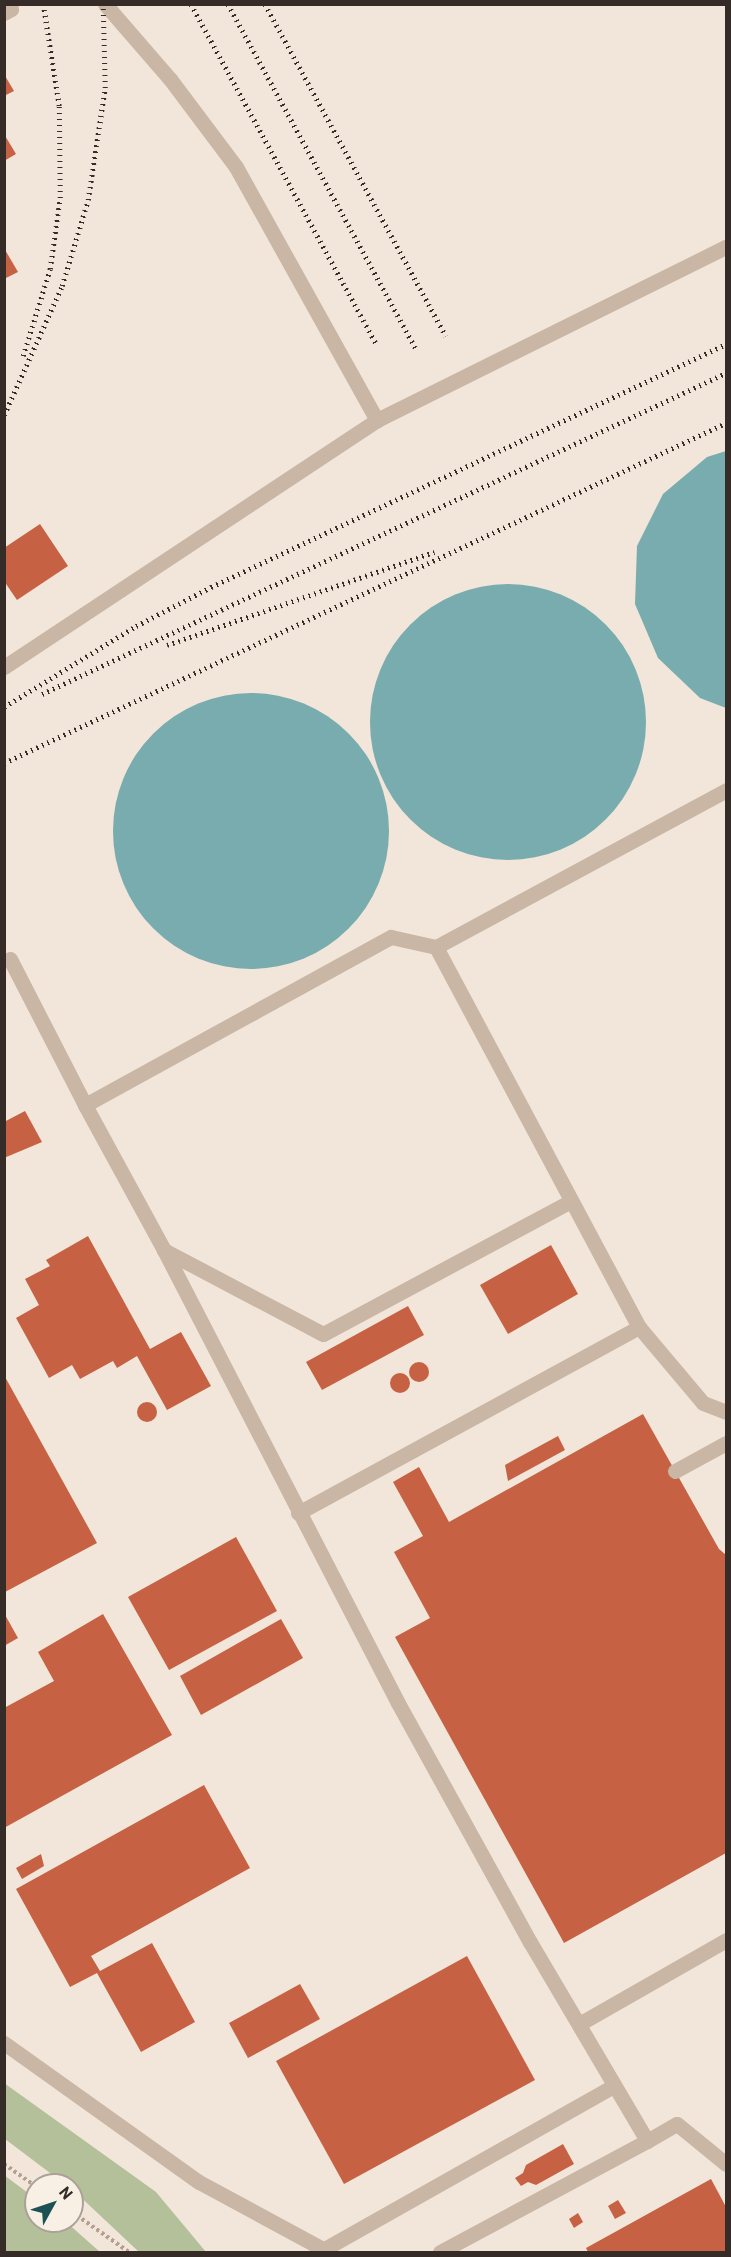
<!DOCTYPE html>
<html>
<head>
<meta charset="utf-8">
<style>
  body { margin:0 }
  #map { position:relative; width:731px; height:2257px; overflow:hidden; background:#f1e6d9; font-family:Barlow,sans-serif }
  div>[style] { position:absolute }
  .green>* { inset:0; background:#b3c099 }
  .water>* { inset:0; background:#78acae }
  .round { border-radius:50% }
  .building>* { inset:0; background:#c66243 }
  .path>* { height:4px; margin-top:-2px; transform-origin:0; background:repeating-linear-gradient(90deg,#b5a090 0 3px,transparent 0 6px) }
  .minor>* { height:15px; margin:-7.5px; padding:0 7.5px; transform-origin:7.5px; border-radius:7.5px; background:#c9b6a5 }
  .rail>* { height:4.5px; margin-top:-2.25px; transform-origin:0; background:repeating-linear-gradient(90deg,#352b27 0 1.5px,transparent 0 6px) }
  span { translate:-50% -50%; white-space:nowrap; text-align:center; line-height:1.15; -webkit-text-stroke:4.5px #f9f0e5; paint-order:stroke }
  .frame { position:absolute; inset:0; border:6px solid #352b27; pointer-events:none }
  .north { position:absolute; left:24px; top:2173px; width:60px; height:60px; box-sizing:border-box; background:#f9f0e5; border:2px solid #aba199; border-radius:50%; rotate:50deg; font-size:16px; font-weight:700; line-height:24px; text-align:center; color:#352b27 }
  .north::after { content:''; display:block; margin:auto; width:21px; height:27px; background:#1c5256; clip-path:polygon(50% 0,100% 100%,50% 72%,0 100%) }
</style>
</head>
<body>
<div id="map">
  <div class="green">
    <div style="clip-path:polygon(4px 2083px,156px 2192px,206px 2252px,139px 2252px,72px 2189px,72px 2185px,66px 2185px,5px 2139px)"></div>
    <div style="clip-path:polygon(4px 2175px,36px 2199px,36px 2221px,65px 2221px,100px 2252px,5px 2252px)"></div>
  </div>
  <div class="water">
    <div style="clip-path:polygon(726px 451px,726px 708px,700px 698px,658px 658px,635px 604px,637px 546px,663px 494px,707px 457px)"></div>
    <div class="round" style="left:370px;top:584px;width:276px;height:276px"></div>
    <div class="round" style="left:113px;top:693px;width:276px;height:276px"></div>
  </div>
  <div class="building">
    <div style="clip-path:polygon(4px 74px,14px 91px,4px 96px)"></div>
    <div style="clip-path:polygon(4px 134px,16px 154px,4px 161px)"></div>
    <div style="clip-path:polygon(4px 248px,18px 272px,4px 279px)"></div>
    <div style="clip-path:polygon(40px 524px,68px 566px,17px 600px,4px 581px,4px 548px)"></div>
    <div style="clip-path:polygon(25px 1111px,42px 1142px,4px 1158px,4px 1122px)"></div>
    <div style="clip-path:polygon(88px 1236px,150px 1349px,181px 1332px,211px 1386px,167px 1410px,137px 1356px,117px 1368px,113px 1361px,80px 1379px,72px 1365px,49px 1378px,16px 1318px,39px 1305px,25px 1279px,50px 1266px,46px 1260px)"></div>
    <div style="clip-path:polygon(551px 1245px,578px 1294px,508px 1334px,480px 1285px)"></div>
    <div style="clip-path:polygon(408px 1306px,424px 1335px,322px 1390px,306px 1362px)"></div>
    <div class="round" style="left:409px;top:1362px;width:20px;height:20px"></div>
    <div class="round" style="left:390px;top:1373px;width:20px;height:20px"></div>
    <div style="clip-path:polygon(4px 1375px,97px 1543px,5px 1592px,4px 1591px)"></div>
    <div class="round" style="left:137px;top:1402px;width:20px;height:20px"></div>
    <div style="clip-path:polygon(643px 1414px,719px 1549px,726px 1555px,726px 1853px,564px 1943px,395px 1637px,430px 1618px,394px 1552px,423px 1536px,393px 1482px,419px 1467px,449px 1522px)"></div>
    <div style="clip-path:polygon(558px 1436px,565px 1450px,508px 1481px,505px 1465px)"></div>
    <div style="clip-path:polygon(236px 1537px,277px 1611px,169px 1670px,128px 1597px)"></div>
    <div style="clip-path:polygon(4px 1613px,18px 1638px,4px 1646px)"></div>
    <div style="clip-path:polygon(103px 1614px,172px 1735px,4px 1828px,4px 1708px,54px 1681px,38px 1652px)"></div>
    <div style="clip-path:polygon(281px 1619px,303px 1658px,201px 1715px,180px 1676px)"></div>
    <div style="clip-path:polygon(204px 1785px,250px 1868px,91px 1956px,100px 1971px,152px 1943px,195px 2022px,141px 2052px,97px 1973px,70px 1987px,16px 1889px)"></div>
    <div style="clip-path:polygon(41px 1854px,44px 1866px,22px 1879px,16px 1868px)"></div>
    <div style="clip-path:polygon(467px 1956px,535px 2080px,344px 2184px,276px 2061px)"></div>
    <div style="clip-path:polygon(300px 1984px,320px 2019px,248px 2058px,229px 2023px)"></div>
    <div style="clip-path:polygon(563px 2144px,574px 2164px,536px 2185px,528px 2182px,521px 2186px,515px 2178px,523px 2173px,526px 2165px)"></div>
    <div style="clip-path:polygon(711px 2179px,726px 2207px,726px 2252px,588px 2252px,586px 2248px)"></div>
    <div style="clip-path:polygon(618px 2200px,626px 2213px,615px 2219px,608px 2206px)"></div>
    <div style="clip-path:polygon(578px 2213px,583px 2222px,574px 2228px,569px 2219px)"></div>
  </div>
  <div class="path">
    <div style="left:4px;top:2164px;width:39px;rotate:35deg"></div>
    <div style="left:72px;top:2212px;width:70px;rotate:35.1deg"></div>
  </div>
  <div class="minor">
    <div style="left:105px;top:4px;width:99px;rotate:49.1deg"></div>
    <div style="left:170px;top:79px;width:110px;rotate:53.1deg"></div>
    <div style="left:236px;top:167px;width:290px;rotate:60.9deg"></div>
    <div style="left:4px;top:13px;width:8px;rotate:-30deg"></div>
    <div style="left:11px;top:9px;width:5px;rotate:-112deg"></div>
    <div style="left:4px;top:667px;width:447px;rotate:-33.5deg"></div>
    <div style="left:377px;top:420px;width:390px;rotate:-26.4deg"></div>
    <div style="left:436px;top:947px;width:431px;rotate:61.9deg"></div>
    <div style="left:639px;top:1327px;width:99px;rotate:49.9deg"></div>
    <div style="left:703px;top:1403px;width:25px;rotate:21deg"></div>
    <div style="left:10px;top:959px;width:164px;rotate:62.8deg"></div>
    <div style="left:571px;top:1201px;width:281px;rotate:151.8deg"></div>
    <div style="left:323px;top:1334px;width:180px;rotate:-152.2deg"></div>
    <div style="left:164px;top:1250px;width:510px;rotate:62.68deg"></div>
    <div style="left:398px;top:1703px;width:273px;rotate:61.1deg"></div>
    <div style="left:530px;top:1942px;width:231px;rotate:59.5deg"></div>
    <div style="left:647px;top:2141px;width:34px;rotate:-30deg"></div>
    <div style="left:677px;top:2124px;width:63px;rotate:39.2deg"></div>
    <div style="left:164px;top:1250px;width:165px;rotate:-118.6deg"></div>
    <div style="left:85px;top:1105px;width:349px;rotate:-28.8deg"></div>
    <div style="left:391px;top:937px;width:46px;rotate:12.5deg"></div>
    <div style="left:436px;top:947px;width:330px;rotate:-28.4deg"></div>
    <div style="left:675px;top:1471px;width:58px;rotate:-28.8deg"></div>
    <div style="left:298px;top:1513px;width:388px;rotate:-28.6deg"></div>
    <div style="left:579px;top:2024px;width:169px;rotate:-29.7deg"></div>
    <div style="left:4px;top:2043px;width:239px;rotate:35.5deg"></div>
    <div style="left:199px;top:2182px;width:143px;rotate:28.4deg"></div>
    <div style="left:319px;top:2252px;width:338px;rotate:-29.4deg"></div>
    <div style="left:440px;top:2252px;width:235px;rotate:-28.2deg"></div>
  </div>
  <div class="rail">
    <div style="left:191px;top:4px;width:387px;rotate:61.4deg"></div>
    <div style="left:228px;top:4px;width:395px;rotate:61.4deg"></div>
    <div style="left:265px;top:4px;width:378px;rotate:61.4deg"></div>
    <div style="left:23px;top:356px;width:91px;rotate:-72.8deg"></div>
    <div style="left:50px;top:269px;width:72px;rotate:-82deg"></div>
    <div style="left:60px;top:198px;width:92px;rotate:-90.6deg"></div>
    <div style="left:59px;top:106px;width:103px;rotate:-98.9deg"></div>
    <div style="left:4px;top:415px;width:141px;rotate:-65.8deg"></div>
    <div style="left:62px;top:286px;width:90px;rotate:-73.2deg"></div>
    <div style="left:88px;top:200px;width:113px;rotate:-81.4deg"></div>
    <div style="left:105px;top:88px;width:84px;rotate:-91.4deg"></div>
    <div style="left:167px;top:645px;width:283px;rotate:-19.2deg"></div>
    <div style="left:42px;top:694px;width:756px;rotate:-25.14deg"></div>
    <div style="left:4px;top:707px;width:155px;rotate:-31.5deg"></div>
    <div style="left:136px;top:626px;width:85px;rotate:-27.5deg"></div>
    <div style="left:211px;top:587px;width:569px;rotate:-25.26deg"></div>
    <div style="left:4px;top:763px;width:798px;rotate:-25.22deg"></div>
  </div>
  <div class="frame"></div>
  <div class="north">N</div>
</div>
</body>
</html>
